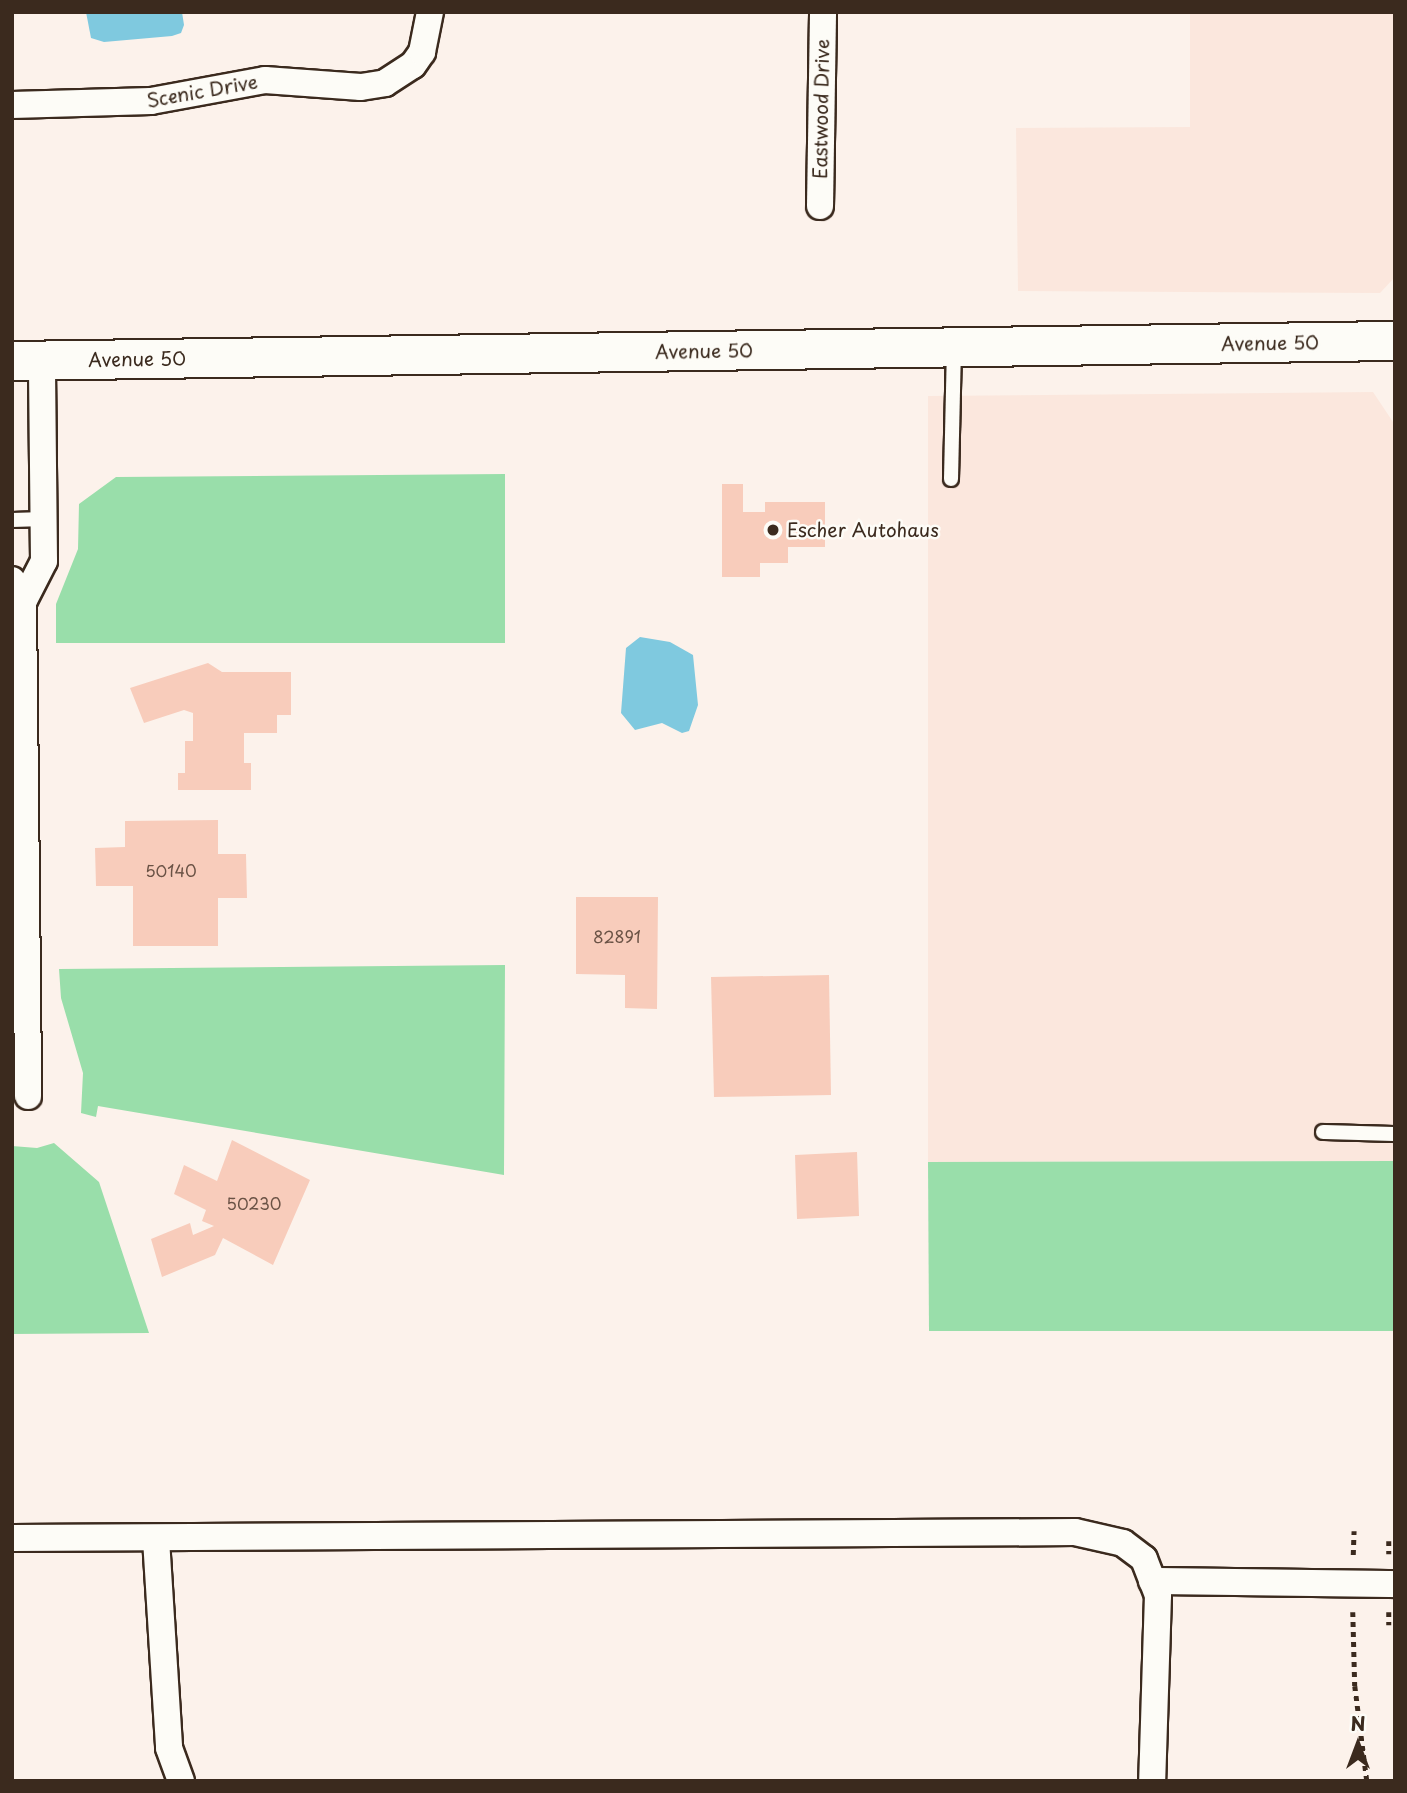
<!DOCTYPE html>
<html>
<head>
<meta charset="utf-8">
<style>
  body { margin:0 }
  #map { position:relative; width:1407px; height:1793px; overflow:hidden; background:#fcf2eb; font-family:"Playpen Sans",sans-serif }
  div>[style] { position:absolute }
  .built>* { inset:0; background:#fbe7dd }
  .green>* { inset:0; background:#99deaa }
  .water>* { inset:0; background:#7fc9df }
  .building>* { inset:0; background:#f8ccbb }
  .path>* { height:4.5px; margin-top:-2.25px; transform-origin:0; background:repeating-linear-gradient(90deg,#3b2a1e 0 5px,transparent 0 10px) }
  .roads { filter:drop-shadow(2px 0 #3b2a1e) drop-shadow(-2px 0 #3b2a1e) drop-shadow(0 2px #3b2a1e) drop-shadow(0 -2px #3b2a1e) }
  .lane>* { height:14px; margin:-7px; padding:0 7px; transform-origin:7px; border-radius:7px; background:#fdfcf7 }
  .street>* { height:26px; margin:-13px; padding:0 13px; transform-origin:13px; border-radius:13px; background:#fdfcf7 }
  .secondary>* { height:38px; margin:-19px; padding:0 19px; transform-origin:19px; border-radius:19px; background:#fdfcf7 }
  .dots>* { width:19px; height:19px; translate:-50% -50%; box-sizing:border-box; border:4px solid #fdfcf7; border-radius:50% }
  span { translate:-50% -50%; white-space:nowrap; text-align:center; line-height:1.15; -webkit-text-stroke:5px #fdfcf7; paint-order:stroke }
  .number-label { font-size:16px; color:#6a5245 }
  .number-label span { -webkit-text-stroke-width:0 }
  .street-label { font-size:19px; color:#3b2a1e }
  .poi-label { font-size:19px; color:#3b2a1e }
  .left { translate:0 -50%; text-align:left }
  .frame { position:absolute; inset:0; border:14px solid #3b2a1e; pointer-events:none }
  .north { position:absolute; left:1323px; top:1709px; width:70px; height:70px; -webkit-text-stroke:5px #fdfcf7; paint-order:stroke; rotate:0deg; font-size:19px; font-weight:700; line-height:28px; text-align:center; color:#3b2a1e }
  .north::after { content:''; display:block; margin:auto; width:24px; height:32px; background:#3b2a1e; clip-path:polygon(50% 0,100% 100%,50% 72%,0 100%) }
</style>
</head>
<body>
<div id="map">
  <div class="built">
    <div style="clip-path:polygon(1190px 12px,1395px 12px,1395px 277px,1380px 293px,1018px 291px,1016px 128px,1190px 127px)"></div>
    <div style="clip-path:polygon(1373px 392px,1395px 425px,1395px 1161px,928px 1162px,928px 396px)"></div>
  </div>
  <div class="green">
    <div style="clip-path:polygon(505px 474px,505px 643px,56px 643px,56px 604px,78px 549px,79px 504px,116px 477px)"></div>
    <div style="clip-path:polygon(505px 965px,504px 1175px,98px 1106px,96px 1117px,81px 1113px,83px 1073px,61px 998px,59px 969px)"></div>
    <div style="clip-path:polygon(54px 1143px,99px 1182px,149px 1333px,12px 1334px,12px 1146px,37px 1148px)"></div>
    <div style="clip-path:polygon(1395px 1161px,1395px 1331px,929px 1331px,928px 1162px)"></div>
  </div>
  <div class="water">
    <div style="clip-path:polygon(86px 12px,182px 12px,184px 25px,181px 33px,172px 36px,104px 42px,91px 38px)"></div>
    <div style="clip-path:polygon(640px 637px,670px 642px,693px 655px,698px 705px,689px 731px,682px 733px,662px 723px,635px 730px,621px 713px,626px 648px)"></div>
  </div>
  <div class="building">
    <div style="clip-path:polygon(722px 484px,743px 484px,743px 512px,765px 512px,765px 502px,825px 502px,825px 547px,788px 547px,788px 563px,760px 563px,760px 577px,722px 577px)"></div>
    <div style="clip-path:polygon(208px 663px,222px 672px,291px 672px,291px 715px,277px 715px,277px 733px,244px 733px,244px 763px,251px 763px,251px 790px,178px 790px,178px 773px,185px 773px,185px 741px,193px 741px,193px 713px,184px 710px,144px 723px,130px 688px)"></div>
    <div style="clip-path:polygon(218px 820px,218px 854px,246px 854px,247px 898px,218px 898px,218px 946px,133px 946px,133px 886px,96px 886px,95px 848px,125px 847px,125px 821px)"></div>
    <div style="clip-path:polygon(576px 897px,658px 897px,657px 1009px,625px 1008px,625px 975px,576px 974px)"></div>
    <div style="clip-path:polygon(829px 975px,831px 1095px,714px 1097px,711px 977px)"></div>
    <div style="clip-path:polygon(232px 1140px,310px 1180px,273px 1265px,223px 1238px,215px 1255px,162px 1277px,151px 1239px,190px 1223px,193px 1235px,214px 1226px,202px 1221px,206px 1210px,174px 1194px,184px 1165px,217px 1181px)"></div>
    <div style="clip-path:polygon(857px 1152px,859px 1216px,797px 1219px,795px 1155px)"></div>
  </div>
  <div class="path">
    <div style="left:1389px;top:1541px;width:13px;rotate:90deg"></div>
    <div style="left:1353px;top:1555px;width:24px;rotate:-88deg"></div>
    <div style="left:1353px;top:1612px;width:74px;rotate:88.5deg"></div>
    <div style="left:1355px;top:1686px;width:96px;rotate:82.8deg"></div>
    <div style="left:1389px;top:1612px;width:13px;rotate:90deg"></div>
  </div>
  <div class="roads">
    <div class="lane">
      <div style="left:951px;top:479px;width:130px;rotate:-88.7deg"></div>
      <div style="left:12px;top:520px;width:32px;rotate:-2deg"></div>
      <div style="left:1323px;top:1132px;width:72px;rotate:1.6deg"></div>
    </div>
    <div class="street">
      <div style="left:12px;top:105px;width:139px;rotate:-1.6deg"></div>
      <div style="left:151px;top:101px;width:116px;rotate:-10.4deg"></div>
      <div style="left:265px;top:80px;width:96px;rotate:4.2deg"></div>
      <div style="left:361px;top:87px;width:24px;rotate:-9deg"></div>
      <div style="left:385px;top:83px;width:33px;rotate:-33deg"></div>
      <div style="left:413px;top:65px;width:16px;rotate:-55deg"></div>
      <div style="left:422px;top:52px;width:41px;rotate:-78.7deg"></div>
      <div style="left:820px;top:206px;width:194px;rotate:-89.1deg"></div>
      <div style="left:12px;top:580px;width:25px;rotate:63deg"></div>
      <div style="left:23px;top:602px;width:494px;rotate:89.4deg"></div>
      <div style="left:23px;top:602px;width:46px;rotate:-62.9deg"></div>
      <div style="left:44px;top:561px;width:200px;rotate:-90.6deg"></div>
      <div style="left:12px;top:1538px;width:1063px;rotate:-0.32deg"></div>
      <div style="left:1075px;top:1532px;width:49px;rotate:12.9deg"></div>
      <div style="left:1123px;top:1543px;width:26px;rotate:37deg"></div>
      <div style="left:1144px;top:1559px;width:39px;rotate:69deg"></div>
      <div style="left:1158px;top:1595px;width:186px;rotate:91.8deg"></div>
      <div style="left:156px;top:1539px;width:209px;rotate:86.4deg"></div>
      <div style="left:169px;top:1748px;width:35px;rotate:70deg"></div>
      <div style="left:1152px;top:1581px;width:243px;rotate:0.7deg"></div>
    </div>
    <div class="secondary">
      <div style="left:12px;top:361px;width:1383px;rotate:-0.83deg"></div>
    </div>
  </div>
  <div class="dots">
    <div style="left:773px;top:530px;background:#3b2a1e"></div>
  </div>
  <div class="number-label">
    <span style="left:171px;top:870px">50140</span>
    <span style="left:617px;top:936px">82891</span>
    <span style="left:254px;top:1203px">50230</span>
  </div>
  <div class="street-label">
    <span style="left:202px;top:91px;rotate:-10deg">Scenic Drive</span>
    <span style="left:821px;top:109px;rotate:-89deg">Eastwood Drive</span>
    <span style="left:1270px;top:343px;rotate:-1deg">Avenue 50</span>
    <span style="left:704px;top:351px;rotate:-1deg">Avenue 50</span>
    <span style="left:137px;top:359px;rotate:-1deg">Avenue 50</span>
  </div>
  <div class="poi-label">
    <span class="left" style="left:787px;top:530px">Escher Autohaus</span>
  </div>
  <div class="frame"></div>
  <div class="north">N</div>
</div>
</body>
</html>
